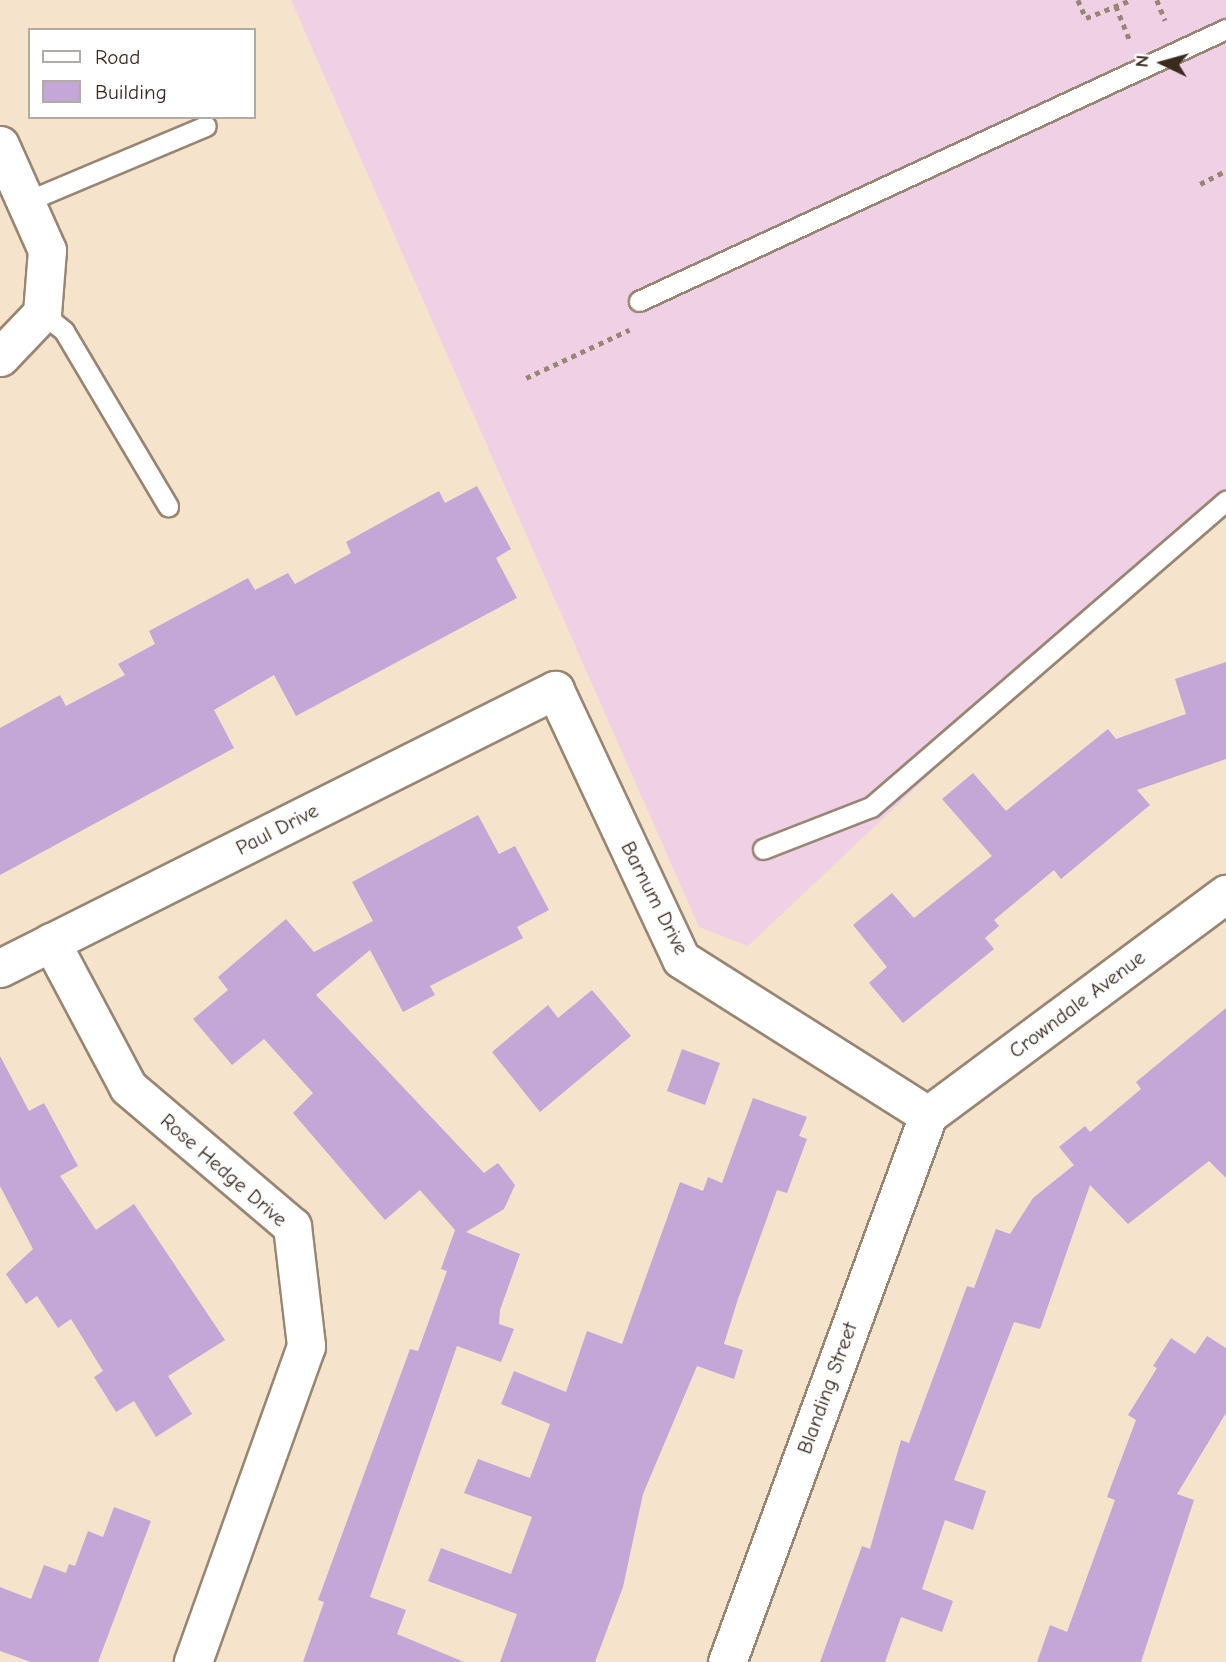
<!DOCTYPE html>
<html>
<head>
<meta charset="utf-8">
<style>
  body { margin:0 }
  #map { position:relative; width:1226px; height:1662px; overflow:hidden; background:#f5e3cb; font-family:"Comic Neue",sans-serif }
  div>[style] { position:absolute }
  .built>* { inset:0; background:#f0d0e5 }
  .building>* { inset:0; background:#c5a7d7 }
  .path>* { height:4.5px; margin-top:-2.25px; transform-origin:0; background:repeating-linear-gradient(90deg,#988674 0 5px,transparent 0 10px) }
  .roads { filter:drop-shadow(2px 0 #988674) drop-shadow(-2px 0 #988674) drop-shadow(0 2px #988674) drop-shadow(0 -2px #988674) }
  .service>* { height:19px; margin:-9.5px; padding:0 9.5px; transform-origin:9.5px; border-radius:9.5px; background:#fff }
  .minor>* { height:37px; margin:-18.5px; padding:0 18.5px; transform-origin:18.5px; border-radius:18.5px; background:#fff }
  span { translate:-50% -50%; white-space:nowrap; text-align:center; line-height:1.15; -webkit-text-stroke:6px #fff; paint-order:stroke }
  .street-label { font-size:21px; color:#3b2a1e }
  .legend { position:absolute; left:28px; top:28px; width:228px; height:91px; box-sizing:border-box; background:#fff; border:2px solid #b1aaa5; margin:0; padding:9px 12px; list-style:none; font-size:21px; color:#3b2a1e }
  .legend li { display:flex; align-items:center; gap:14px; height:35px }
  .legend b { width:35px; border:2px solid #b1aaa5 }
  .north { position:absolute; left:1128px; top:28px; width:70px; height:70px; -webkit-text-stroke:5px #fff; paint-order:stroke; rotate:275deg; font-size:19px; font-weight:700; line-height:28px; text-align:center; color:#3b2a1e }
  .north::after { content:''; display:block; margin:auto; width:24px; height:32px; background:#3b2a1e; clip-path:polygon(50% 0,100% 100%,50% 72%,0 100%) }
</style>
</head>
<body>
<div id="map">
  <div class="built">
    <div style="clip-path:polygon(291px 0,1226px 0,1226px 495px,748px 946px,699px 927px)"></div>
  </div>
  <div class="building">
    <div style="clip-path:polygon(477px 486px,511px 549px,496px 558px,517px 598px,296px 716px,274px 675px,214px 710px,234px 748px,0 875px,0 728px,60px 695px,66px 706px,125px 675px,118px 664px,155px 644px,149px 631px,248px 578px,255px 590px,288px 573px,295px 584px,351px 553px,346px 542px,415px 504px,439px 491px,445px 503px)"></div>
    <div style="clip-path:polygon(1226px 662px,1226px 759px,1137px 790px,1150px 805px,1061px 879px,1054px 870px,994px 920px,999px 926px,985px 938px,994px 949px,903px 1023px,869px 983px,887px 967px,853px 925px,892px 893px,914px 918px,992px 856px,942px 799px,973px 773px,1006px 811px,1108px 729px,1116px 739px,1186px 714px,1175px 679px)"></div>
    <div style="clip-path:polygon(478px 815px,499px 854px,515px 846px,549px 910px,517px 927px,523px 938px,430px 986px,435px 995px,403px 1012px,370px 950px,316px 995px,484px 1173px,498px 1163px,515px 1185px,504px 1209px,466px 1232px,520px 1254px,500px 1310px,499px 1324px,514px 1329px,501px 1362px,457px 1346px,370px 1597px,406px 1610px,397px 1634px,464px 1662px,303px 1662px,324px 1602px,318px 1600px,410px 1349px,418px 1351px,447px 1271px,441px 1269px,455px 1230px,420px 1190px,385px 1220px,293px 1113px,313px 1093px,264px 1039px,232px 1065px,193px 1019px,228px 990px,218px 977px,286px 919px,314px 952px,373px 921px,352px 882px)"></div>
    <div style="clip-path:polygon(592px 990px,631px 1036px,540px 1112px,492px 1052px,548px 1005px,558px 1018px)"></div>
    <div style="clip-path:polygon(1226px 1008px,1226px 1178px,1209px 1161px,1128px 1224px,1090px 1185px,1040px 1329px,1014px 1322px,954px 1480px,986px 1491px,973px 1530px,945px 1520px,922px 1589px,953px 1601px,942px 1632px,901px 1617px,885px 1662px,820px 1662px,862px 1546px,870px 1549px,901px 1440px,909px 1443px,967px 1286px,974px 1288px,996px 1229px,1010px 1234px,1033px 1198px,1074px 1165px,1059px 1147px,1085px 1126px,1090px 1132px,1141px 1089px,1136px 1082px)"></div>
    <div style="clip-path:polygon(682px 1049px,720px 1063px,705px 1105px,667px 1091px)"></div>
    <div style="clip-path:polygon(0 1056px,29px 1111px,44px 1103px,78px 1166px,60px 1176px,96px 1230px,134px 1204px,225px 1340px,168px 1376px,192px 1414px,156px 1437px,134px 1401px,116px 1412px,94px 1377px,103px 1371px,71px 1319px,58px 1328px,37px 1296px,26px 1304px,6px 1274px,33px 1249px,0 1186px)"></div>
    <div style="clip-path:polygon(753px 1098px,807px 1117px,799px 1136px,807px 1139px,787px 1193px,777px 1190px,738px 1299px,724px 1344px,743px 1350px,734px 1379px,697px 1366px,643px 1494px,623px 1587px,595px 1662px,500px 1662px,517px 1614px,428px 1581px,441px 1548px,511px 1574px,532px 1517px,464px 1493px,478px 1459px,530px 1478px,550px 1424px,501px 1404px,514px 1371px,566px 1392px,587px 1331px,622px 1344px,680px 1182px,703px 1191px,708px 1177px,722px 1183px)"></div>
    <div style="clip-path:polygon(1207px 1336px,1226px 1348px,1226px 1413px,1177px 1494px,1194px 1500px,1141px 1662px,1037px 1662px,1050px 1625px,1067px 1632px,1115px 1500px,1107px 1497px,1136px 1420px,1128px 1415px,1157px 1368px,1153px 1366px,1171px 1338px,1195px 1354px)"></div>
    <div style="clip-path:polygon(114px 1507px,151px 1521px,98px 1662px,31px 1662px,0 1651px,0 1587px,31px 1599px,44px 1565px,66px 1573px,69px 1564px,75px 1566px,88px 1531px,103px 1537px)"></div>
  </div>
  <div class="path">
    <div style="left:1078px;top:0;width:20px;rotate:66deg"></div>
    <div style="left:1086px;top:18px;width:48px;rotate:-21.8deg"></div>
    <div style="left:1157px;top:0;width:22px;rotate:68deg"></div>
    <div style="left:1116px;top:6px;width:37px;rotate:68deg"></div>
    <div style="left:1200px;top:184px;width:29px;rotate:-27deg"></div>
    <div style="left:526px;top:378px;width:114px;rotate:-25deg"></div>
  </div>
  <div class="roads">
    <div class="service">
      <div style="left:25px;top:202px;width:196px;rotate:-22.8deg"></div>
      <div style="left:639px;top:301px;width:647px;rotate:-24.86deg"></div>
      <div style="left:42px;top:313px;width:28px;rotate:39deg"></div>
      <div style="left:64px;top:331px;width:204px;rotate:59.3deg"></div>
      <div style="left:763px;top:849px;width:116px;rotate:-21.3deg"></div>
      <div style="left:871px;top:807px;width:469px;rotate:-40.8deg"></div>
    </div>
    <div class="minor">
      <div style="left:0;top:145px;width:115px;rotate:65.9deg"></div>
      <div style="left:47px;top:250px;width:63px;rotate:94.5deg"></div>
      <div style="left:42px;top:313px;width:61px;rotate:133.7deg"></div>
      <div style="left:51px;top:942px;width:164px;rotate:62deg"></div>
      <div style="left:128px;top:1087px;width:215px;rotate:40.3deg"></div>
      <div style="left:292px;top:1226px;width:121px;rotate:83.3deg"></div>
      <div style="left:306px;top:1346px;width:336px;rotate:109.7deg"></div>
      <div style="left:0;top:968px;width:621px;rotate:-26.61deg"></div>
      <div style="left:555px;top:690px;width:297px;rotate:64.9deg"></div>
      <div style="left:681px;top:959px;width:292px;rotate:32.3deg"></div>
      <div style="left:928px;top:1115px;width:371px;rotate:-36.6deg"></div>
      <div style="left:727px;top:1662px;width:583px;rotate:-69.82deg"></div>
    </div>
  </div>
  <div class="street-label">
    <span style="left:277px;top:829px;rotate:-27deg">Paul Drive</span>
    <span style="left:655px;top:898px;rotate:63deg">Barnum Drive</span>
    <span style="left:1077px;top:1004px;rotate:-37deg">Crowndale Avenue</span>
    <span style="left:224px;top:1170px;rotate:41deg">Rose Hedge Drive</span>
    <span style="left:827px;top:1388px;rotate:-70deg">Blanding Street</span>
  </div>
  <ul class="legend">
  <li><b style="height:9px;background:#fff"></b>Road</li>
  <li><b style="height:19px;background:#c5a7d7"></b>Building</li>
  </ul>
  <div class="north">N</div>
</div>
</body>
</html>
